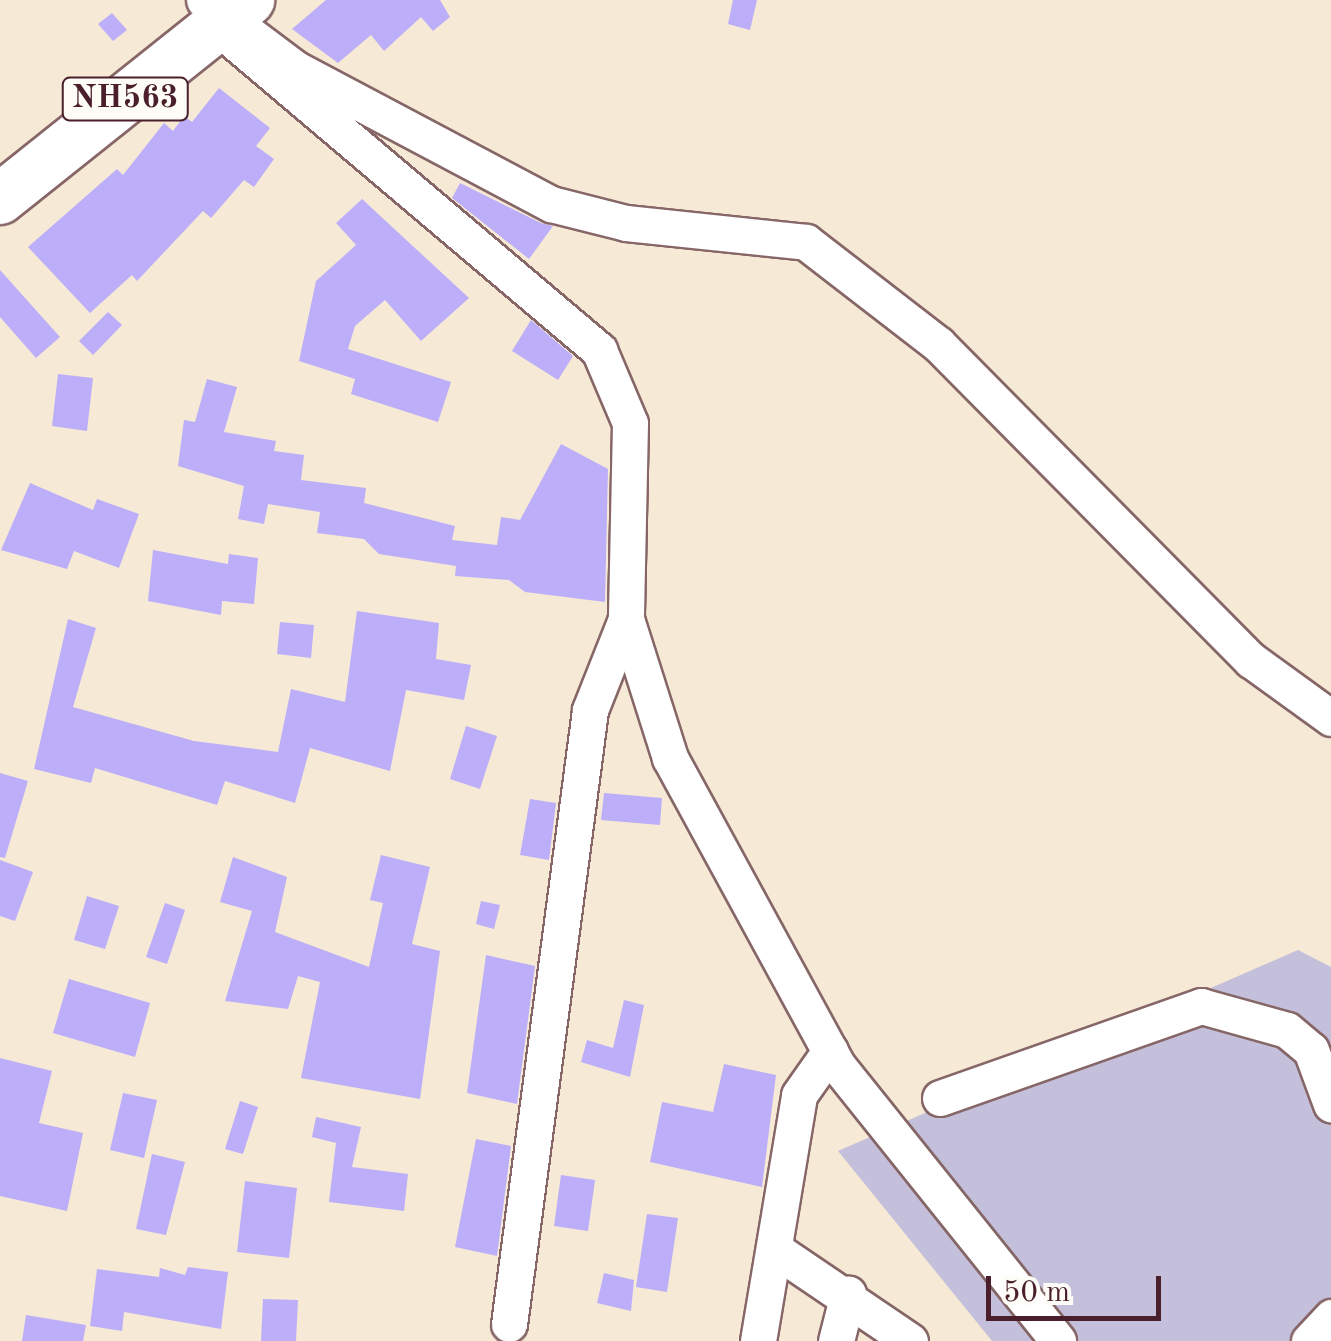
<!DOCTYPE html>
<html>
<head>
<meta charset="utf-8">
<style>
  body { margin:0 }
  #map { position:relative; width:1331px; height:1341px; overflow:hidden; background:#f6ead6; font-family:"Old Standard TT",serif }
  div>[style] { position:absolute }
  .industrial>* { inset:0; background:#c4c0db }
  .building>* { inset:0; background:#bcaef8 }
  .roads { filter:drop-shadow(2px 0 #866667) drop-shadow(-2px 0 #866667) drop-shadow(0 2px #866667) drop-shadow(0 -2px #866667) }
  .minor>* { height:35px; margin:-17.5px; padding:0 17.5px; transform-origin:17.5px; border-radius:17.5px; background:#fff }
  .highway>* { height:50px; margin:-25px; padding:0 25px; transform-origin:25px; border-radius:25px; background:#fff }
  span { translate:-50% -50%; white-space:nowrap; text-align:center; line-height:1.15; -webkit-text-stroke:10px #fdfcf7; paint-order:stroke }
  .shield-label span { padding:2px 8px; background:#fdfcf7; border:2px solid; border-radius:8px; -webkit-text-stroke-width:0 }
  .shield-label { font-size:32px; color:#4a1f2b; font-weight:700 }
  .scale { position:absolute; left:986px; top:1276px; width:175px; height:45px; box-sizing:border-box; border:5px solid #4a1f2b; border-top:0; padding-left:12px; font-size:30px; line-height:35px; white-space:nowrap; color:#4a1f2b; -webkit-text-stroke:8px #fdfcf7; paint-order:stroke }
</style>
</head>
<body>
<div id="map">
  <div class="industrial">
    <div style="clip-path:polygon(1298px 950px,1331px 967px,1331px 1341px,992px 1341px,838px 1151px)"></div>
  </div>
  <div class="building">
    <div style="clip-path:polygon(326px 0,440px 0,450px 17px,433px 31px,421px 17px,384px 51px,371px 35px,338px 63px,292px 29px)"></div>
    <div style="clip-path:polygon(733px 0,757px 0,750px 30px,728px 24px)"></div>
    <div style="clip-path:polygon(112px 13px,127px 30px,113px 41px,98px 24px)"></div>
    <div style="clip-path:polygon(219px 88px,270px 128px,256px 146px,274px 159px,254px 187px,244px 180px,211px 218px,203px 211px,137px 281px,132px 275px,90px 313px,28px 247px,117px 169px,123px 175px,164px 123px,173px 131px,184px 116px,192px 122px)"></div>
    <div style="clip-path:polygon(460px 183px,541px 223px,553px 226px,529px 259px,452px 198px)"></div>
    <div style="clip-path:polygon(362px 199px,469px 298px,421px 341px,385px 300px,355px 326px,348px 349px,451px 382px,438px 422px,351px 394px,355px 379px,299px 361px,316px 281px,356px 245px,336px 223px)"></div>
    <div style="clip-path:polygon(0 270px,60px 337px,36px 358px,0 317px)"></div>
    <div style="clip-path:polygon(108px 312px,122px 325px,93px 355px,79px 341px)"></div>
    <div style="clip-path:polygon(531px 320px,573px 356px,558px 380px,512px 351px)"></div>
    <div style="clip-path:polygon(58px 374px,93px 378px,87px 431px,52px 426px)"></div>
    <div style="clip-path:polygon(207px 379px,237px 387px,224px 432px,276px 441px,274px 451px,304px 455px,301px 480px,366px 488px,364px 503px,455px 526px,452px 540px,497px 545px,501px 517px,520px 520px,561px 444px,608px 469px,605px 602px,525px 592px,509px 580px,455px 576px,456px 566px,379px 554px,364px 539px,317px 533px,320px 512px,268px 504px,264px 524px,238px 519px,244px 486px,178px 466px,184px 420px,195px 422px)"></div>
    <div style="clip-path:polygon(30px 483px,93px 510px,97px 499px,139px 514px,119px 568px,74px 551px,67px 569px,1px 550px)"></div>
    <div style="clip-path:polygon(153px 550px,228px 564px,229px 554px,258px 558px,254px 604px,222px 601px,221px 615px,148px 601px)"></div>
    <div style="clip-path:polygon(357px 611px,439px 623px,436px 659px,471px 665px,464px 700px,406px 690px,390px 771px,310px 748px,295px 803px,225px 781px,217px 805px,95px 768px,91px 783px,34px 769px,68px 619px,96px 628px,73px 707px,194px 741px,278px 752px,291px 689px,345px 702px)"></div>
    <div style="clip-path:polygon(280px 622px,314px 625px,311px 658px,277px 654px)"></div>
    <div style="clip-path:polygon(466px 726px,497px 736px,480px 789px,450px 779px)"></div>
    <div style="clip-path:polygon(0 773px,28px 781px,5px 858px,0 857px)"></div>
    <div style="clip-path:polygon(604px 793px,662px 798px,660px 825px,601px 820px)"></div>
    <div style="clip-path:polygon(530px 799px,556px 803px,549px 860px,520px 855px)"></div>
    <div style="clip-path:polygon(381px 855px,430px 867px,412px 944px,440px 951px,420px 1099px,301px 1078px,320px 982px,298px 976px,288px 1009px,225px 1001px,252px 911px,220px 902px,233px 857px,287px 877px,275px 932px,369px 967px,383px 903px,370px 900px)"></div>
    <div style="clip-path:polygon(0 860px,33px 872px,15px 921px,0 916px)"></div>
    <div style="clip-path:polygon(87px 896px,119px 906px,105px 949px,74px 940px)"></div>
    <div style="clip-path:polygon(481px 901px,500px 905px,494px 929px,476px 924px)"></div>
    <div style="clip-path:polygon(165px 903px,185px 910px,167px 964px,146px 957px)"></div>
    <div style="clip-path:polygon(486px 955px,535px 966px,517px 1104px,467px 1093px)"></div>
    <div style="clip-path:polygon(69px 979px,150px 1003px,135px 1057px,53px 1033px)"></div>
    <div style="clip-path:polygon(624px 1000px,644px 1005px,630px 1077px,581px 1062px,587px 1040px,613px 1048px)"></div>
    <div style="clip-path:polygon(0 1058px,52px 1071px,39px 1123px,83px 1133px,67px 1211px,0 1196px)"></div>
    <div style="clip-path:polygon(724px 1064px,776px 1075px,762px 1187px,650px 1162px,662px 1102px,713px 1112px)"></div>
    <div style="clip-path:polygon(123px 1093px,157px 1100px,144px 1158px,110px 1150px)"></div>
    <div style="clip-path:polygon(240px 1101px,258px 1107px,243px 1154px,225px 1149px)"></div>
    <div style="clip-path:polygon(316px 1117px,361px 1127px,352px 1167px,408px 1174px,404px 1211px,329px 1202px,336px 1143px,312px 1137px)"></div>
    <div style="clip-path:polygon(476px 1139px,511px 1146px,497px 1256px,455px 1247px)"></div>
    <div style="clip-path:polygon(152px 1154px,185px 1162px,166px 1235px,136px 1229px)"></div>
    <div style="clip-path:polygon(561px 1175px,595px 1180px,588px 1231px,554px 1226px)"></div>
    <div style="clip-path:polygon(245px 1181px,297px 1188px,289px 1258px,237px 1252px)"></div>
    <div style="clip-path:polygon(647px 1214px,678px 1218px,667px 1292px,636px 1287px)"></div>
    <div style="clip-path:polygon(188px 1267px,228px 1272px,221px 1329px,124px 1312px,122px 1331px,90px 1326px,97px 1269px,159px 1277px,160px 1268px,185px 1275px)"></div>
    <div style="clip-path:polygon(604px 1273px,634px 1280px,631px 1311px,597px 1303px)"></div>
    <div style="clip-path:polygon(263px 1299px,298px 1300px,296px 1341px,261px 1341px)"></div>
    <div style="clip-path:polygon(26px 1315px,86px 1325px,83px 1341px,22px 1341px)"></div>
  </div>
  <div class="roads">
    <div class="minor">
      <div style="left:204px;top:0;width:115px;rotate:36.9deg"></div>
      <div style="left:296px;top:69px;width:289px;rotate:27.9deg"></div>
      <div style="left:551px;top:204px;width:77px;rotate:14.2deg"></div>
      <div style="left:626px;top:223px;width:181px;rotate:6deg"></div>
      <div style="left:806px;top:242px;width:167px;rotate:37.7deg"></div>
      <div style="left:938px;top:344px;width:445px;rotate:45.3deg"></div>
      <div style="left:1251px;top:660px;width:99px;rotate:35.9deg"></div>
      <div style="left:216px;top:26px;width:502px;rotate:40.23deg"></div>
      <div style="left:599px;top:350px;width:79px;rotate:67deg"></div>
      <div style="left:630px;top:423px;width:196px;rotate:91.2deg"></div>
      <div style="left:626px;top:619px;width:146px;rotate:72.4deg"></div>
      <div style="left:670px;top:758px;width:351px;rotate:61.4deg"></div>
      <div style="left:838px;top:1066px;width:352px;rotate:51.3deg"></div>
      <div style="left:940px;top:1098px;width:277px;rotate:-19.4deg"></div>
      <div style="left:1201px;top:1006px;width:89px;rotate:15.6deg"></div>
      <div style="left:1287px;top:1030px;width:31px;rotate:40deg"></div>
      <div style="left:1311px;top:1050px;width:58px;rotate:69.7deg"></div>
      <div style="left:780px;top:1253px;width:157px;rotate:34.1deg"></div>
      <div style="left:509px;top:1324px;width:619px;rotate:-82.48deg"></div>
      <div style="left:590px;top:710px;width:98px;rotate:-68.4deg"></div>
      <div style="left:758px;top:1341px;width:249px;rotate:-80.5deg"></div>
      <div style="left:799px;top:1095px;width:54px;rotate:-54.8deg"></div>
      <div style="left:836px;top:1341px;width:49px;rotate:-75.7deg"></div>
      <div style="left:1309px;top:1341px;width:33px;rotate:-47deg"></div>
    </div>
    <div class="highway">
      <div style="left:0;top:199px;width:319px;rotate:-38.6deg"></div>
    </div>
  </div>
  <div class="shield-label">
    <span style="left:125px;top:99px">NH563</span>
  </div>
  <div class="scale">50 m</div>
</div>
</body>
</html>
